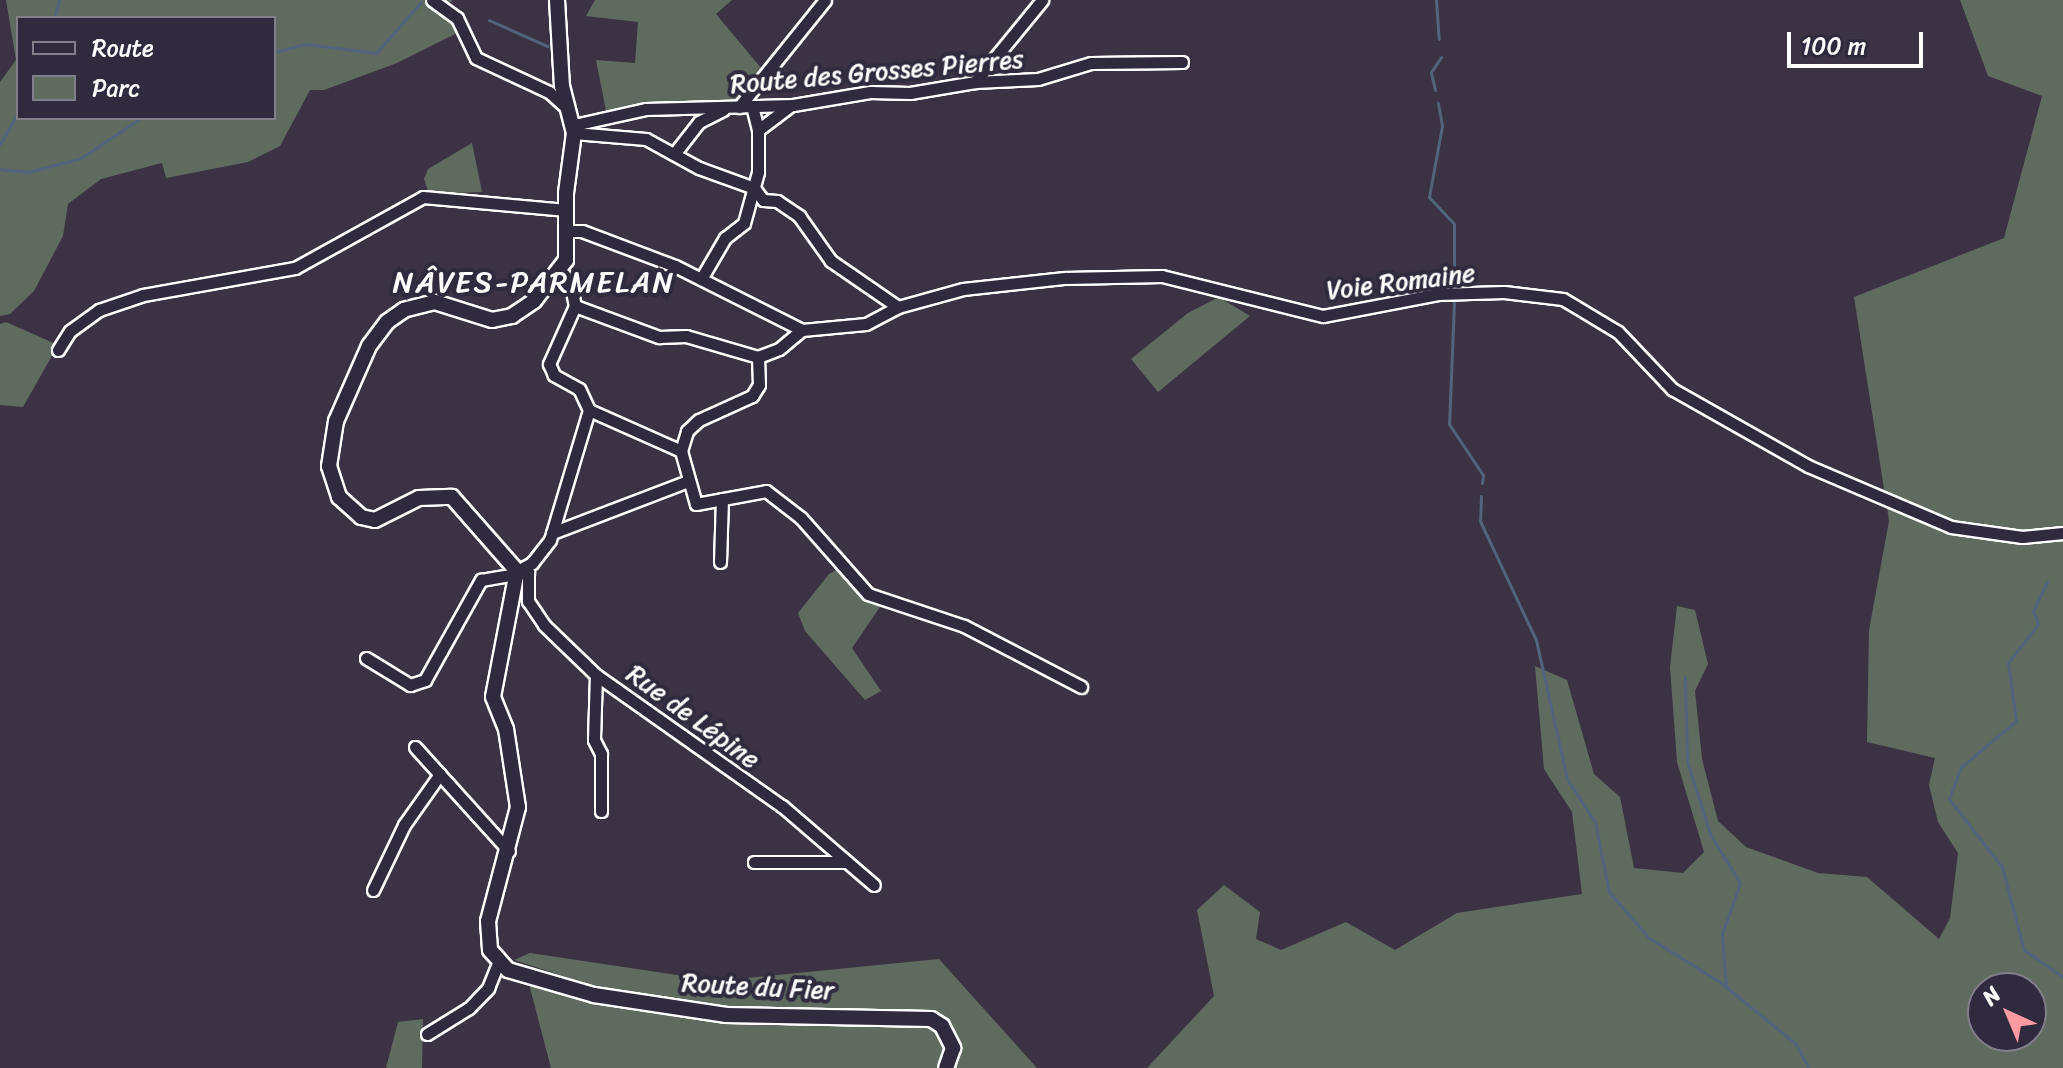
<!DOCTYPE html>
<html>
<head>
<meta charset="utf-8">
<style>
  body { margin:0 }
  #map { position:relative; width:2063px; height:1068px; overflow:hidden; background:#3b3343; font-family:Sriracha,sans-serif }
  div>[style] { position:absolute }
  .green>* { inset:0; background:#606b5f }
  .stream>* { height:3px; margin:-1.5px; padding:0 1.5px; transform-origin:1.5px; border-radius:1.5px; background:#51647c }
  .roads { filter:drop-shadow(2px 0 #fff) drop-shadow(-2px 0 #fff) drop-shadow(0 2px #fff) drop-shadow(0 -2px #fff) }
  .minor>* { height:11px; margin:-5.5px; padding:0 5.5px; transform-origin:5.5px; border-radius:5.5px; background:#2f2a3d }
  .major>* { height:14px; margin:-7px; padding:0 7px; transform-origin:7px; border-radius:7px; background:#2f2a3d }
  span { translate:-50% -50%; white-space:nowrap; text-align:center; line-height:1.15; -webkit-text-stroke:8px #2f2a3d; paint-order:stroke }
  .street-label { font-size:26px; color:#fff }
  .quarter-label { font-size:30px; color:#fff; letter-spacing:2px }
  .legend { position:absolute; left:16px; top:16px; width:260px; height:104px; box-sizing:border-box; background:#2f2a3d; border:2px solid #827f8b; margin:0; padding:10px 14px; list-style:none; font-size:24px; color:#fff }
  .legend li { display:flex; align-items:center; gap:16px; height:40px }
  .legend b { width:40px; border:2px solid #827f8b }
  .north { position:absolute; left:1967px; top:972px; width:80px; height:80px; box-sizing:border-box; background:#2f2a3d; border:2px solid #827f8b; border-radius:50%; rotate:316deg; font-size:22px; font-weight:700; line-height:32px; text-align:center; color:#fff }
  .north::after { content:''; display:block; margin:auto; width:28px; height:36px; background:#ff9aa2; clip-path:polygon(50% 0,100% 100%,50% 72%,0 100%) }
  .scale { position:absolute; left:1787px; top:32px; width:136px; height:36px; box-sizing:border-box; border:4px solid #fff; border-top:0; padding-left:10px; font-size:24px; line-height:28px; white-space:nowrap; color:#fff; -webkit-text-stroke:6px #2f2a3d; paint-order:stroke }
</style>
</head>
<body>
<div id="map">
  <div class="green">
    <div style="clip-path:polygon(evenodd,6px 0,453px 0,444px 8px,463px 30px,397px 63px,324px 90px,310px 90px,280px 146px,248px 162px,166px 178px,162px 163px,101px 179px,68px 204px,63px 236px,34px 291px,10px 314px,0 316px,0 82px,16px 60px,6px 0,18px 18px,274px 18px,274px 118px,18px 118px,18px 18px)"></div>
    <div style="clip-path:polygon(595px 0,732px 0,716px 14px,766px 74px,736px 103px,607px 116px,596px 60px,635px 63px,638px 22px,586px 16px)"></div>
    <div style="clip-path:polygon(evenodd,1960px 0,2063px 0,2063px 1068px,1147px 1068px,1214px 996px,1197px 910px,1224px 885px,1260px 912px,1256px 939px,1281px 950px,1346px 922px,1395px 950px,1457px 913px,1582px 894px,1572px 812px,1544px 769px,1535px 666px,1567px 680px,1594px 774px,1620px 797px,1634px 868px,1683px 873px,1704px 852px,1677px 762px,1670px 667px,1677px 606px,1695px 610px,1708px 664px,1695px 691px,1702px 759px,1718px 821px,1746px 847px,1818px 873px,1867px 877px,1939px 939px,1950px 918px,1958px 853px,1938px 822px,1929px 785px,1935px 758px,1867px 742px,1869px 630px,1889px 521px,1854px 297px,2004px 238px,2042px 96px,1988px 76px,1960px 0,1983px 988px,2031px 988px,2031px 1036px,1983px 1036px,1983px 988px)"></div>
    <div style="clip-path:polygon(472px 143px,482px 192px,429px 194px,424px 179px,428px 169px)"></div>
    <div style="clip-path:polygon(1219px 297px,1250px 316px,1158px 392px,1131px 359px,1188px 313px)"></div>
    <div style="clip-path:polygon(6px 322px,58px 345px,23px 407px,0 405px,0 324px)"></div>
    <div style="clip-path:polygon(844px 566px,884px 601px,852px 648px,881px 691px,865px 700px,805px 631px,798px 613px,829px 574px)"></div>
    <div style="clip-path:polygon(530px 953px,717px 981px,939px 959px,1037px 1068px,551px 1068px,529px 984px,612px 1002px,612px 992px,514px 960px)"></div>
    <div style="clip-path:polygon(423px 1019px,422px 1068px,386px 1068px,398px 1022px)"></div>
  </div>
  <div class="stream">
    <div style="left:1436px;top:0;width:39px;rotate:86deg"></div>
    <div style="left:54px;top:18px;width:19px;rotate:-74deg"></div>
    <div style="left:489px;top:20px;width:64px;rotate:24.1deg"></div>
    <div style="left:274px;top:52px;width:33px;rotate:-14deg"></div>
    <div style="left:306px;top:44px;width:71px;rotate:7.3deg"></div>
    <div style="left:376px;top:53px;width:68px;rotate:-48.6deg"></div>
    <div style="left:1435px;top:90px;width:18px;rotate:-103deg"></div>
    <div style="left:1431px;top:72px;width:18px;rotate:-56deg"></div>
    <div style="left:1438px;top:103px;width:23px;rotate:80deg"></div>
    <div style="left:1442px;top:126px;width:72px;rotate:100.4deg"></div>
    <div style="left:1429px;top:197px;width:37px;rotate:47deg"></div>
    <div style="left:1454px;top:224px;width:61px;rotate:90deg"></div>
    <div style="left:0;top:144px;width:36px;rotate:-60deg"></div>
    <div style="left:0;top:169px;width:28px;rotate:6deg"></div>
    <div style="left:28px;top:172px;width:55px;rotate:-14.8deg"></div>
    <div style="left:81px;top:158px;width:72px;rotate:-33.7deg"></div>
    <div style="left:1454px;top:302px;width:122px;rotate:92.3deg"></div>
    <div style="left:1449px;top:424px;width:61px;rotate:56.3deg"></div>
    <div style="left:1483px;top:475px;width:8px;rotate:97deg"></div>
    <div style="left:1481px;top:496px;width:25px;rotate:92deg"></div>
    <div style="left:1480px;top:521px;width:132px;rotate:64.8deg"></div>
    <div style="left:1536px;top:640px;width:142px;rotate:77.4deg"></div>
    <div style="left:1567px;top:779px;width:51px;rotate:56.9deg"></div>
    <div style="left:1595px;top:822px;width:71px;rotate:78.7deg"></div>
    <div style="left:1609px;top:892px;width:61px;rotate:49deg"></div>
    <div style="left:1649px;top:938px;width:84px;rotate:31.8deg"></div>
    <div style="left:1720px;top:982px;width:98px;rotate:39.2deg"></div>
    <div style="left:1796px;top:1044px;width:27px;rotate:62deg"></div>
    <div style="left:2047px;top:582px;width:32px;rotate:116deg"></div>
    <div style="left:2033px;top:611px;width:14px;rotate:69deg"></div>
    <div style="left:2038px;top:624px;width:49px;rotate:127.6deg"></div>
    <div style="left:2008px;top:663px;width:59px;rotate:82.1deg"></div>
    <div style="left:2016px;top:721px;width:72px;rotate:140.1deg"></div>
    <div style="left:1961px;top:767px;width:34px;rotate:111deg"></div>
    <div style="left:1949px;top:799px;width:86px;rotate:52.1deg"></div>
    <div style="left:2002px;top:867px;width:86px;rotate:75.2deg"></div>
    <div style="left:2024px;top:950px;width:47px;rotate:34.7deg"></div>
    <div style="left:1685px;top:677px;width:84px;rotate:88.6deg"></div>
    <div style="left:1687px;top:761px;width:77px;rotate:72.5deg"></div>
    <div style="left:1710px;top:834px;width:57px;rotate:58.5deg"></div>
    <div style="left:1740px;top:883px;width:54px;rotate:109.4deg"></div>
    <div style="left:1722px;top:934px;width:52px;rotate:85.6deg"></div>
  </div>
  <div class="roads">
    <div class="minor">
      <div style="left:432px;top:0;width:31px;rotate:36deg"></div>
      <div style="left:457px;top:18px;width:44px;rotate:64.6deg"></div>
      <div style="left:476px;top:58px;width:81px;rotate:25deg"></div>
      <div style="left:549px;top:92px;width:24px;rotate:42deg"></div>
      <div style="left:975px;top:82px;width:106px;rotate:-50.7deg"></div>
      <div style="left:739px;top:107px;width:137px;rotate:-51.2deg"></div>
      <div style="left:574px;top:125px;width:74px;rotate:-12.5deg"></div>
      <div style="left:646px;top:109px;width:147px;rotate:-1.6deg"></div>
      <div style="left:793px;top:105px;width:78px;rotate:-9.6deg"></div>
      <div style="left:870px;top:92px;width:40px;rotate:1.4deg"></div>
      <div style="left:910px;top:93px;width:66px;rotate:-9.6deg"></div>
      <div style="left:975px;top:82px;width:63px;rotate:-2.7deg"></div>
      <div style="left:1038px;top:79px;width:55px;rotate:-16.8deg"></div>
      <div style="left:1091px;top:63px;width:91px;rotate:-0.6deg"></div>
      <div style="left:758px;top:130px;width:39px;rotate:-37deg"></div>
      <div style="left:574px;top:133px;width:72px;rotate:4.8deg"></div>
      <div style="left:646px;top:139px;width:60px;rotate:28.7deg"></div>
      <div style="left:699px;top:168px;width:59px;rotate:20deg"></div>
      <div style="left:754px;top:188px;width:15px;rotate:53deg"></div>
      <div style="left:763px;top:200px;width:14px;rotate:4deg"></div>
      <div style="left:777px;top:201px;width:27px;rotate:34deg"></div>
      <div style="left:799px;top:216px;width:55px;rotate:54.6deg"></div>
      <div style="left:831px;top:261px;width:81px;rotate:34.5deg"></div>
      <div style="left:674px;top:154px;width:41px;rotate:-52deg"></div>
      <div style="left:699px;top:122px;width:27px;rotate:-27deg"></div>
      <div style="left:568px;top:231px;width:14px"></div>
      <div style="left:582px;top:231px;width:99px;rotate:20.6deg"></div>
      <div style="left:675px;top:266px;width:142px;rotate:26.7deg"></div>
      <div style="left:802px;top:330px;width:64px;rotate:-5.4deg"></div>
      <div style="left:866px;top:324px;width:36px;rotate:-28deg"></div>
      <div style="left:898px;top:307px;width:67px;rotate:-15.5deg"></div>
      <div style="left:963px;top:289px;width:103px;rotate:-6.2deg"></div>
      <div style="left:1065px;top:278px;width:97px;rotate:-1.2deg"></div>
      <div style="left:1162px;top:276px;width:166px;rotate:14deg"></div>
      <div style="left:1323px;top:316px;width:117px;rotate:-10.8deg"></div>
      <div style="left:1438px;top:294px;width:66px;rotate:-1.7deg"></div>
      <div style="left:1504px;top:292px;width:59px;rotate:6.8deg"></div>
      <div style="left:1563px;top:299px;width:64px;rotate:31deg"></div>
      <div style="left:1618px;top:332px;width:79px;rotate:46.5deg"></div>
      <div style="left:1672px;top:389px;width:156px;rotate:29.5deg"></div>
      <div style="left:1808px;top:466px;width:155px;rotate:23.1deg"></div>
      <div style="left:1951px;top:527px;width:72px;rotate:8deg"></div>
      <div style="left:2022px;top:537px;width:41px;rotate:-5.6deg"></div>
      <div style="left:558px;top:269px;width:17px;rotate:45deg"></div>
      <div style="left:570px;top:281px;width:25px;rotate:79deg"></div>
      <div style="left:701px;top:279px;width:48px;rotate:-59.7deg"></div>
      <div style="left:725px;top:238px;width:24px;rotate:-38deg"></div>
      <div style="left:744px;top:223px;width:53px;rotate:-74.6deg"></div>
      <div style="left:758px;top:172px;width:42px;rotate:-90deg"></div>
      <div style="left:758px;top:130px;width:25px;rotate:-104deg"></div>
      <div style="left:575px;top:306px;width:90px;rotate:20.3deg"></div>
      <div style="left:659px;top:337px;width:27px;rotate:-2deg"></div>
      <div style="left:686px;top:336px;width:75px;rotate:16.3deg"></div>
      <div style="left:758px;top:357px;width:22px;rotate:-21deg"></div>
      <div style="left:779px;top:349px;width:30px;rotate:-40deg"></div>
      <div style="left:58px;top:350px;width:22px;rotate:-58deg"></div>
      <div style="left:70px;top:331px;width:36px;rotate:-36deg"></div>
      <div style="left:99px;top:310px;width:46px;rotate:-18.8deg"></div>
      <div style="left:143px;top:295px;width:154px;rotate:-10.1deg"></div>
      <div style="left:295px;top:268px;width:146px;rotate:-29deg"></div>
      <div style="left:423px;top:197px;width:144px;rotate:5.2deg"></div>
      <div style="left:589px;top:410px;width:101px;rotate:24deg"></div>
      <div style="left:681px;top:451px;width:55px;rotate:74.2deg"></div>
      <div style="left:696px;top:504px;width:71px;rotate:-10.5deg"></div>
      <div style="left:766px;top:491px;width:44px;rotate:37.6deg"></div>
      <div style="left:801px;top:518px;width:101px;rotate:48.6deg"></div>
      <div style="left:868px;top:594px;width:101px;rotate:18.4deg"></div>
      <div style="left:964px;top:626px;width:132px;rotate:27.5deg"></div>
      <div style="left:681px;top:451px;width:21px;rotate:-73deg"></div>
      <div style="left:687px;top:431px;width:16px;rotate:-43deg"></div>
      <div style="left:699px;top:420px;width:58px;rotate:-24.4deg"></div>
      <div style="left:752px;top:396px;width:13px;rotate:-58deg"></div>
      <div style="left:759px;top:385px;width:28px;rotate:-92deg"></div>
      <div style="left:552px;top:533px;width:146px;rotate:-20.9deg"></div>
      <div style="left:720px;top:562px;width:63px;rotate:-88.2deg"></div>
      <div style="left:519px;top:570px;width:15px;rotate:-28deg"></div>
      <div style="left:532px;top:563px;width:29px;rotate:-52deg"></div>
      <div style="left:550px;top:540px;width:136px;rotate:-73.3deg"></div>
      <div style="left:589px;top:410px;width:23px;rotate:-115deg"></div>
      <div style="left:579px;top:389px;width:29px;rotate:-151deg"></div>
      <div style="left:554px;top:375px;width:12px;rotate:-114deg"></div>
      <div style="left:549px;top:364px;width:64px;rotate:-65.9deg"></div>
      <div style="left:366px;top:658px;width:52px;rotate:31.5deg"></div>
      <div style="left:410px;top:685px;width:16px;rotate:-18deg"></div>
      <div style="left:425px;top:680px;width:115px;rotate:-60.8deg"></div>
      <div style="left:481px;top:580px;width:48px;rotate:-9.7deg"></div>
      <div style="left:528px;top:572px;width:29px;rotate:90deg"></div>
      <div style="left:528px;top:601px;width:29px;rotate:56deg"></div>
      <div style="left:544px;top:625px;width:72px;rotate:43.9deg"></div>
      <div style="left:596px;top:675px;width:228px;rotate:35.2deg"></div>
      <div style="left:782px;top:806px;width:121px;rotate:40.7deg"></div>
      <div style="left:596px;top:675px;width:65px;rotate:91.8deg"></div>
      <div style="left:594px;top:740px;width:16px;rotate:63deg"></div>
      <div style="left:601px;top:754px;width:57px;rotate:90deg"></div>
      <div style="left:415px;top:747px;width:140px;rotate:47.9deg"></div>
      <div style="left:754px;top:862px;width:93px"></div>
      <div style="left:373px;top:890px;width:72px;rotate:-64.5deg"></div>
      <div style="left:404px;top:825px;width:62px;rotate:-54.8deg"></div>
      <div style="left:427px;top:1034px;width:49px;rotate:-31.8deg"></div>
      <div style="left:469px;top:1008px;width:28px;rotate:-46deg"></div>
      <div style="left:488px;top:988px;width:27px;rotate:-68deg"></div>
    </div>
    <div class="major">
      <div style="left:557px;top:0;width:86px;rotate:86.7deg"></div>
      <div style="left:562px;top:86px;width:49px;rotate:75.7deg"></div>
      <div style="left:574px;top:133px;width:61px;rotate:97.6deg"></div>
      <div style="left:566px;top:193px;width:67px;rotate:90deg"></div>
      <div style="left:566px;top:260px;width:52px;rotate:128deg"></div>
      <div style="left:534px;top:301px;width:27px;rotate:146deg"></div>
      <div style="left:512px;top:316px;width:20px;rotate:169deg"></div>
      <div style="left:492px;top:320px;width:60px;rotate:-162.5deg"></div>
      <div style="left:435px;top:302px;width:32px;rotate:166deg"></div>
      <div style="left:404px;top:310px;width:21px;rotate:145deg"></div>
      <div style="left:387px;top:322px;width:30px;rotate:127deg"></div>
      <div style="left:369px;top:346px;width:82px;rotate:113.7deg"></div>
      <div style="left:336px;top:421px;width:46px;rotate:98.8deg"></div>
      <div style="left:329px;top:466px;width:33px;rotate:72deg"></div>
      <div style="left:339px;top:497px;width:30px;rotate:42deg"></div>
      <div style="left:361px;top:517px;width:14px;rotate:12deg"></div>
      <div style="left:375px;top:520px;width:49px;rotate:-26.6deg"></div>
      <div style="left:419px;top:498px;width:33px;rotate:-2deg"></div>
      <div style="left:452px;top:497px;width:98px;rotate:48.7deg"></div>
      <div style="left:517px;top:571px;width:128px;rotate:100.8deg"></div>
      <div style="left:493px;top:697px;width:35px;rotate:68deg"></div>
      <div style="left:506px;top:729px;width:79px;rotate:81.3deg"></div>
      <div style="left:518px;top:807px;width:118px;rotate:104.7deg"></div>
      <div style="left:488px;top:921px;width:29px;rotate:86deg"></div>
      <div style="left:490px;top:950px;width:27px;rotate:48deg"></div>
      <div style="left:508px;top:970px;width:90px;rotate:16.2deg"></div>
      <div style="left:594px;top:995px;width:134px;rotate:8.6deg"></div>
      <div style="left:726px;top:1015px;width:205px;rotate:1.1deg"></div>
      <div style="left:931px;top:1019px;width:13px;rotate:32deg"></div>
      <div style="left:942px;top:1026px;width:25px;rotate:63deg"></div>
      <div style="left:953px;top:1048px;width:21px;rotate:109deg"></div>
    </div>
  </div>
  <div class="street-label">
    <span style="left:877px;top:72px;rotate:-5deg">Route des Grosses Pierres</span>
    <span style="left:1401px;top:282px;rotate:-7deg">Voie Romaine</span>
    <span style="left:693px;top:717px;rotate:36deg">Rue de Lépine</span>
    <span style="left:758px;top:987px;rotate:3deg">Route du Fier</span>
  </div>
  <div class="quarter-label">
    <span style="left:534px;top:282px">NÂVES-PARMELAN</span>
  </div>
  <ul class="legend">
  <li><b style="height:10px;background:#2f2a3d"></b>Route</li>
  <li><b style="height:22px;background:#606b5f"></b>Parc</li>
  </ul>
  <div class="north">N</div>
  <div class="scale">100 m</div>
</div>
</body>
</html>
